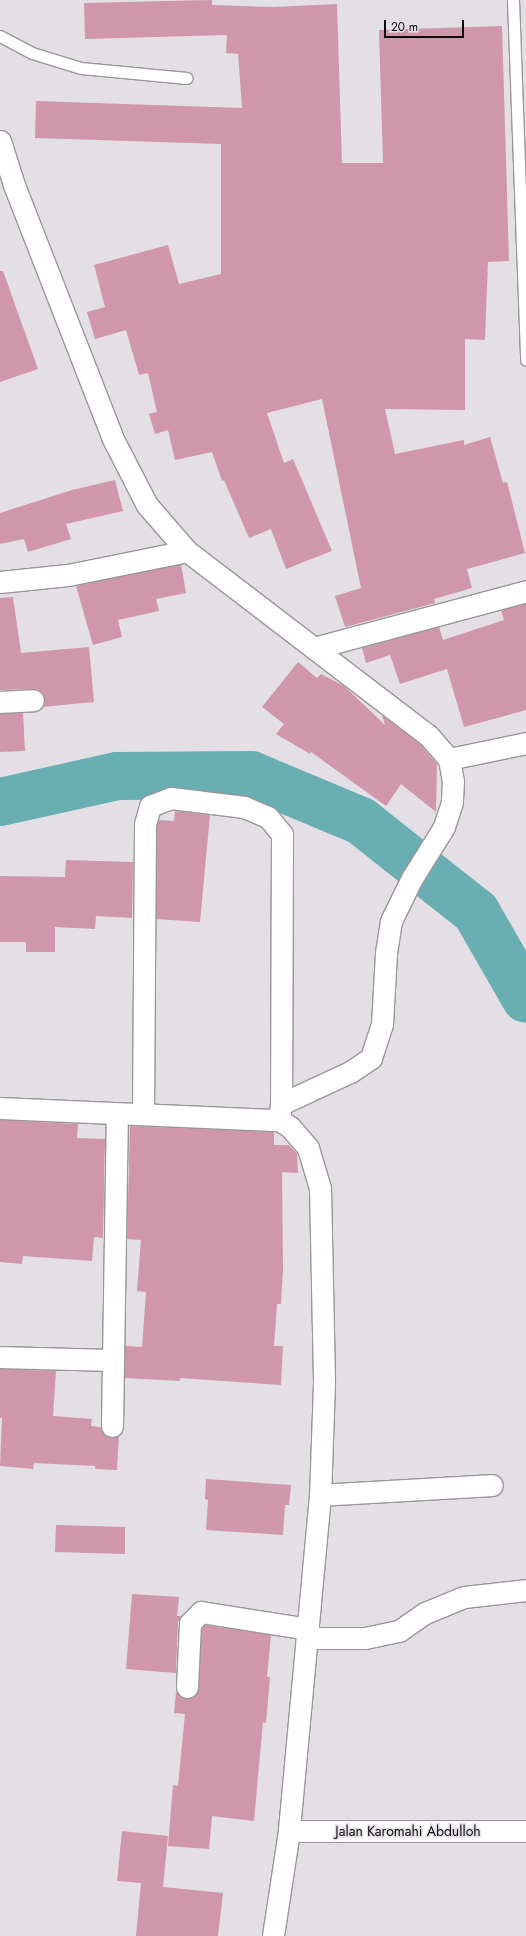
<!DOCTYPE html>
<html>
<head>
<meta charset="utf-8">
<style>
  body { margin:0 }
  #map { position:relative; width:526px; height:1936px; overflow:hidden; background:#e3dfe4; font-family:Jost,sans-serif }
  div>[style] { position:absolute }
  .river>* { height:48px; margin:-24px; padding:0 24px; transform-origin:24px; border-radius:24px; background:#68aeb3 }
  .building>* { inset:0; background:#cf97a9 }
  .roads { filter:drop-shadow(1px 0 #99969a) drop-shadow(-1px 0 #99969a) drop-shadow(0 1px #99969a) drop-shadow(0 -1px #99969a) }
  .service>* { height:11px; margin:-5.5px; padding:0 5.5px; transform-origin:5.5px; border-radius:5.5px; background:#fff }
  .minor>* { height:21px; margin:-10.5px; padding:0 10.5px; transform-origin:10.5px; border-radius:10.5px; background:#fff }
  span { translate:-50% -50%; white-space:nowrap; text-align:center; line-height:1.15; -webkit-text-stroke:3px #e3dfe4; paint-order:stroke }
  .street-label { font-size:14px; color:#0c0b0d }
  .scale { position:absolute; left:384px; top:20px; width:80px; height:18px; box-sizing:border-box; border:2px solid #0c0b0d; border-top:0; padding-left:5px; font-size:12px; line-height:14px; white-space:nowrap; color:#0c0b0d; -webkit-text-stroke:3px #e3dfe4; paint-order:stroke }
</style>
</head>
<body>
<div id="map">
  <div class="river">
    <div style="left:0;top:802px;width:120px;rotate:-12.5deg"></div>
    <div style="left:117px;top:776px;width:134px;rotate:-0.4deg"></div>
    <div style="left:251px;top:775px;width:119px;rotate:22.7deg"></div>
    <div style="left:361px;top:821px;width:147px;rotate:38.4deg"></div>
    <div style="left:476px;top:912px;width:100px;rotate:60.1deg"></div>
  </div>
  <div class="building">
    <div style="clip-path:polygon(212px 0,212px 5px,273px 7px,337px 4px,342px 163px,383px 163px,379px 30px,502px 26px,509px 261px,488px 262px,485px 340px,465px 339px,465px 410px,385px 409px,395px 454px,464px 440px,464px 445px,490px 437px,503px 483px,507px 482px,525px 553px,467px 569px,472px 588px,434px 599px,435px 603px,345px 627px,335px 596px,361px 588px,322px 399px,267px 413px,284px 463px,293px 459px,332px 551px,286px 569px,271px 529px,249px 538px,224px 480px,222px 481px,212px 452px,175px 460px,168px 430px,155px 434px,149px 414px,157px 412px,148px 373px,139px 375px,126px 330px,95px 339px,87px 312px,105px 307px,94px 265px,168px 245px,179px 284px,221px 274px,221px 144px,35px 138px,36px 101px,242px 108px,238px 54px,226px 53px,227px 35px,85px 39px,84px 3px)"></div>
    <div style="clip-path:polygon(0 271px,3px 271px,38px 369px,0 382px)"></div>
    <div style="clip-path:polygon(115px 480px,123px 511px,66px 524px,71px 539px,28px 552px,24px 539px,0 544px,0 513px,72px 490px)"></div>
    <div style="clip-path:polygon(181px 564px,186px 593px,156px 599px,159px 611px,118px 620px,122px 637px,93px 645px,76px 586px)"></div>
    <div style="clip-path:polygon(13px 597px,21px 653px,89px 647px,94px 702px,42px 707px,45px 699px,38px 689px,0 690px,0 598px)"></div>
    <div style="clip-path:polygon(526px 603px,526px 710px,464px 727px,447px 669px,400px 684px,390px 655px,366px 663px,362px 648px,439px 627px,443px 640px,504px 620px,501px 610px)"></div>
    <div style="clip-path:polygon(298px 662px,317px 678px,321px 674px,344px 686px,385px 725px,382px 715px,420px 744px,437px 764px,436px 812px,401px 784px,386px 806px,311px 752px,310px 754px,276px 734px,284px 724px,262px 707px)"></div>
    <div style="clip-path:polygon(23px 713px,25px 751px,0 752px,0 714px)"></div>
    <div style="clip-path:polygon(175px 811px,210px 815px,200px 922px,156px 919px,157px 826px,158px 820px,174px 821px)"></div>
    <div style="clip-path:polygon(66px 860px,133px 862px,132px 918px,96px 916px,95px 929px,55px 927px,55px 952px,26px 952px,26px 942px,0 942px,0 876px,65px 877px)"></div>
    <div style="clip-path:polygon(0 1120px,78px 1124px,77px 1138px,105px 1139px,103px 1238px,94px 1237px,92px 1261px,23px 1256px,22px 1264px,0 1262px)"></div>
    <div style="clip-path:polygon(130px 1126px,274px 1132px,274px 1145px,289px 1145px,297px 1154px,298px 1173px,282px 1172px,283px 1269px,281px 1304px,277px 1304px,274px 1346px,283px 1346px,281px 1385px,180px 1378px,180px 1381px,125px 1378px,125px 1346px,142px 1347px,146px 1292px,137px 1291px,141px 1240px,127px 1239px)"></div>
    <div style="clip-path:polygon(0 1369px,56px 1371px,53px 1416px,92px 1419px,91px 1426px,100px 1427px,106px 1436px,112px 1438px,119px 1435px,117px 1470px,95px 1469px,95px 1466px,34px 1463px,33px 1469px,0 1466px,2px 1418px,0 1418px)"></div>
    <div style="clip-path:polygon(206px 1479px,291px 1485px,289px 1505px,285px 1505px,283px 1535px,206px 1530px,208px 1500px,205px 1499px)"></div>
    <div style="clip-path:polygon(56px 1525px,125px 1527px,125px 1554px,55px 1552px)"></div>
    <div style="clip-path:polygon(132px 1594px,179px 1597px,177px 1616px,181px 1616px,178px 1622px,176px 1673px,126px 1669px)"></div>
    <div style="clip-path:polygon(205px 1625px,271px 1635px,267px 1677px,270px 1677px,266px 1723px,263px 1722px,254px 1821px,212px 1816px,209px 1849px,168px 1846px,173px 1785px,178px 1786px,185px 1714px,174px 1713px,176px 1692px,186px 1699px,197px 1693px,202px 1628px)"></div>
    <div style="clip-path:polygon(122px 1831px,168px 1836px,163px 1887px,223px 1893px,218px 1936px,136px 1936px,141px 1883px,117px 1881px)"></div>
  </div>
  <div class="roads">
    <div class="service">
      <div style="left:513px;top:0;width:360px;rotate:87.9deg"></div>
      <div style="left:0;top:36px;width:36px;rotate:28deg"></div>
      <div style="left:32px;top:53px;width:51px;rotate:17deg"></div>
      <div style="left:81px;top:68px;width:106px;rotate:5.4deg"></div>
    </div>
    <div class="minor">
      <div style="left:0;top:141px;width:46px;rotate:72.3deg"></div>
      <div style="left:14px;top:185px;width:270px;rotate:68.7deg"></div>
      <div style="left:112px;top:437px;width:76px;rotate:62.8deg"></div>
      <div style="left:147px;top:505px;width:61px;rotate:49deg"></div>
      <div style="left:187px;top:551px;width:303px;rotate:37.4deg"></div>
      <div style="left:428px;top:735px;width:32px;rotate:49deg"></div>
      <div style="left:449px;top:759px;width:22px;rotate:80deg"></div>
      <div style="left:453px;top:781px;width:21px;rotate:93deg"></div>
      <div style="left:452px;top:802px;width:26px;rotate:108deg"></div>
      <div style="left:444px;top:827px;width:60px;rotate:122.1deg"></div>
      <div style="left:412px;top:878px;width:48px;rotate:116deg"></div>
      <div style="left:391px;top:921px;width:32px;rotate:99deg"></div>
      <div style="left:386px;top:953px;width:71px;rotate:93.2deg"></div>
      <div style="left:382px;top:1024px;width:36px;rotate:108deg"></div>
      <div style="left:371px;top:1058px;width:25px;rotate:146deg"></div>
      <div style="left:350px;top:1072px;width:76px;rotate:155.1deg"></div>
      <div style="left:281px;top:1104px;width:16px;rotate:97deg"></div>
      <div style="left:0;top:582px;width:68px;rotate:-5.9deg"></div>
      <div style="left:68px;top:575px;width:121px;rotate:-11.4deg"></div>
      <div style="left:314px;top:648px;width:220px;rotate:-15deg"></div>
      <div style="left:0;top:702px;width:33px;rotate:-3deg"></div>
      <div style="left:449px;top:759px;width:79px;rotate:-11.7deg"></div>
      <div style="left:0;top:1108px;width:279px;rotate:2.5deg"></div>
      <div style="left:279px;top:1120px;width:13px;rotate:32deg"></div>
      <div style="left:290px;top:1127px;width:28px;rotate:49deg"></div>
      <div style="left:308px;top:1148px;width:42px;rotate:73.3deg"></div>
      <div style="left:320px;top:1188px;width:195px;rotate:88.8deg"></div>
      <div style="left:324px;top:1383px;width:112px;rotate:92deg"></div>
      <div style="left:320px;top:1495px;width:337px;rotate:95.3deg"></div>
      <div style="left:289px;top:1831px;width:106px;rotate:98.7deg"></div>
      <div style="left:143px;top:1114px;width:290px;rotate:-89.6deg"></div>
      <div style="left:145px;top:824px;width:19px;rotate:-74deg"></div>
      <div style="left:150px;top:806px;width:22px;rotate:-21deg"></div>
      <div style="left:171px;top:798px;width:74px;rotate:7deg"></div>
      <div style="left:244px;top:807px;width:26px;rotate:23deg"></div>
      <div style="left:268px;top:817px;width:22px;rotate:51deg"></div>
      <div style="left:282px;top:834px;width:270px;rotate:90.2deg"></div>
      <div style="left:0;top:1357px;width:111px;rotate:1.5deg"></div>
      <div style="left:112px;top:1426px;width:312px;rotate:-89.1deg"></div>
      <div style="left:320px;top:1495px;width:172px;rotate:-3.3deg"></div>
      <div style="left:308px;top:1638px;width:57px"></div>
      <div style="left:365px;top:1638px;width:35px;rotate:-12deg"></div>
      <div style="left:399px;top:1631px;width:32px;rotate:-35deg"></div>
      <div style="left:425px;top:1613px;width:42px;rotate:-22.3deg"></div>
      <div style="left:464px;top:1597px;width:62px;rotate:-6.4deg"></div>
      <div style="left:187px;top:1687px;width:64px;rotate:-87.3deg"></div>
      <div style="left:190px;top:1623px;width:16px;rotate:-45deg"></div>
      <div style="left:201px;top:1612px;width:108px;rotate:9deg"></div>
      <div style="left:289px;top:1831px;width:237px"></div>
    </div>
  </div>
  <div class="street-label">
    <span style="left:408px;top:1831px">Jalan Karomahi Abdulloh</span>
  </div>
  <div class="scale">20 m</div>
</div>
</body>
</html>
